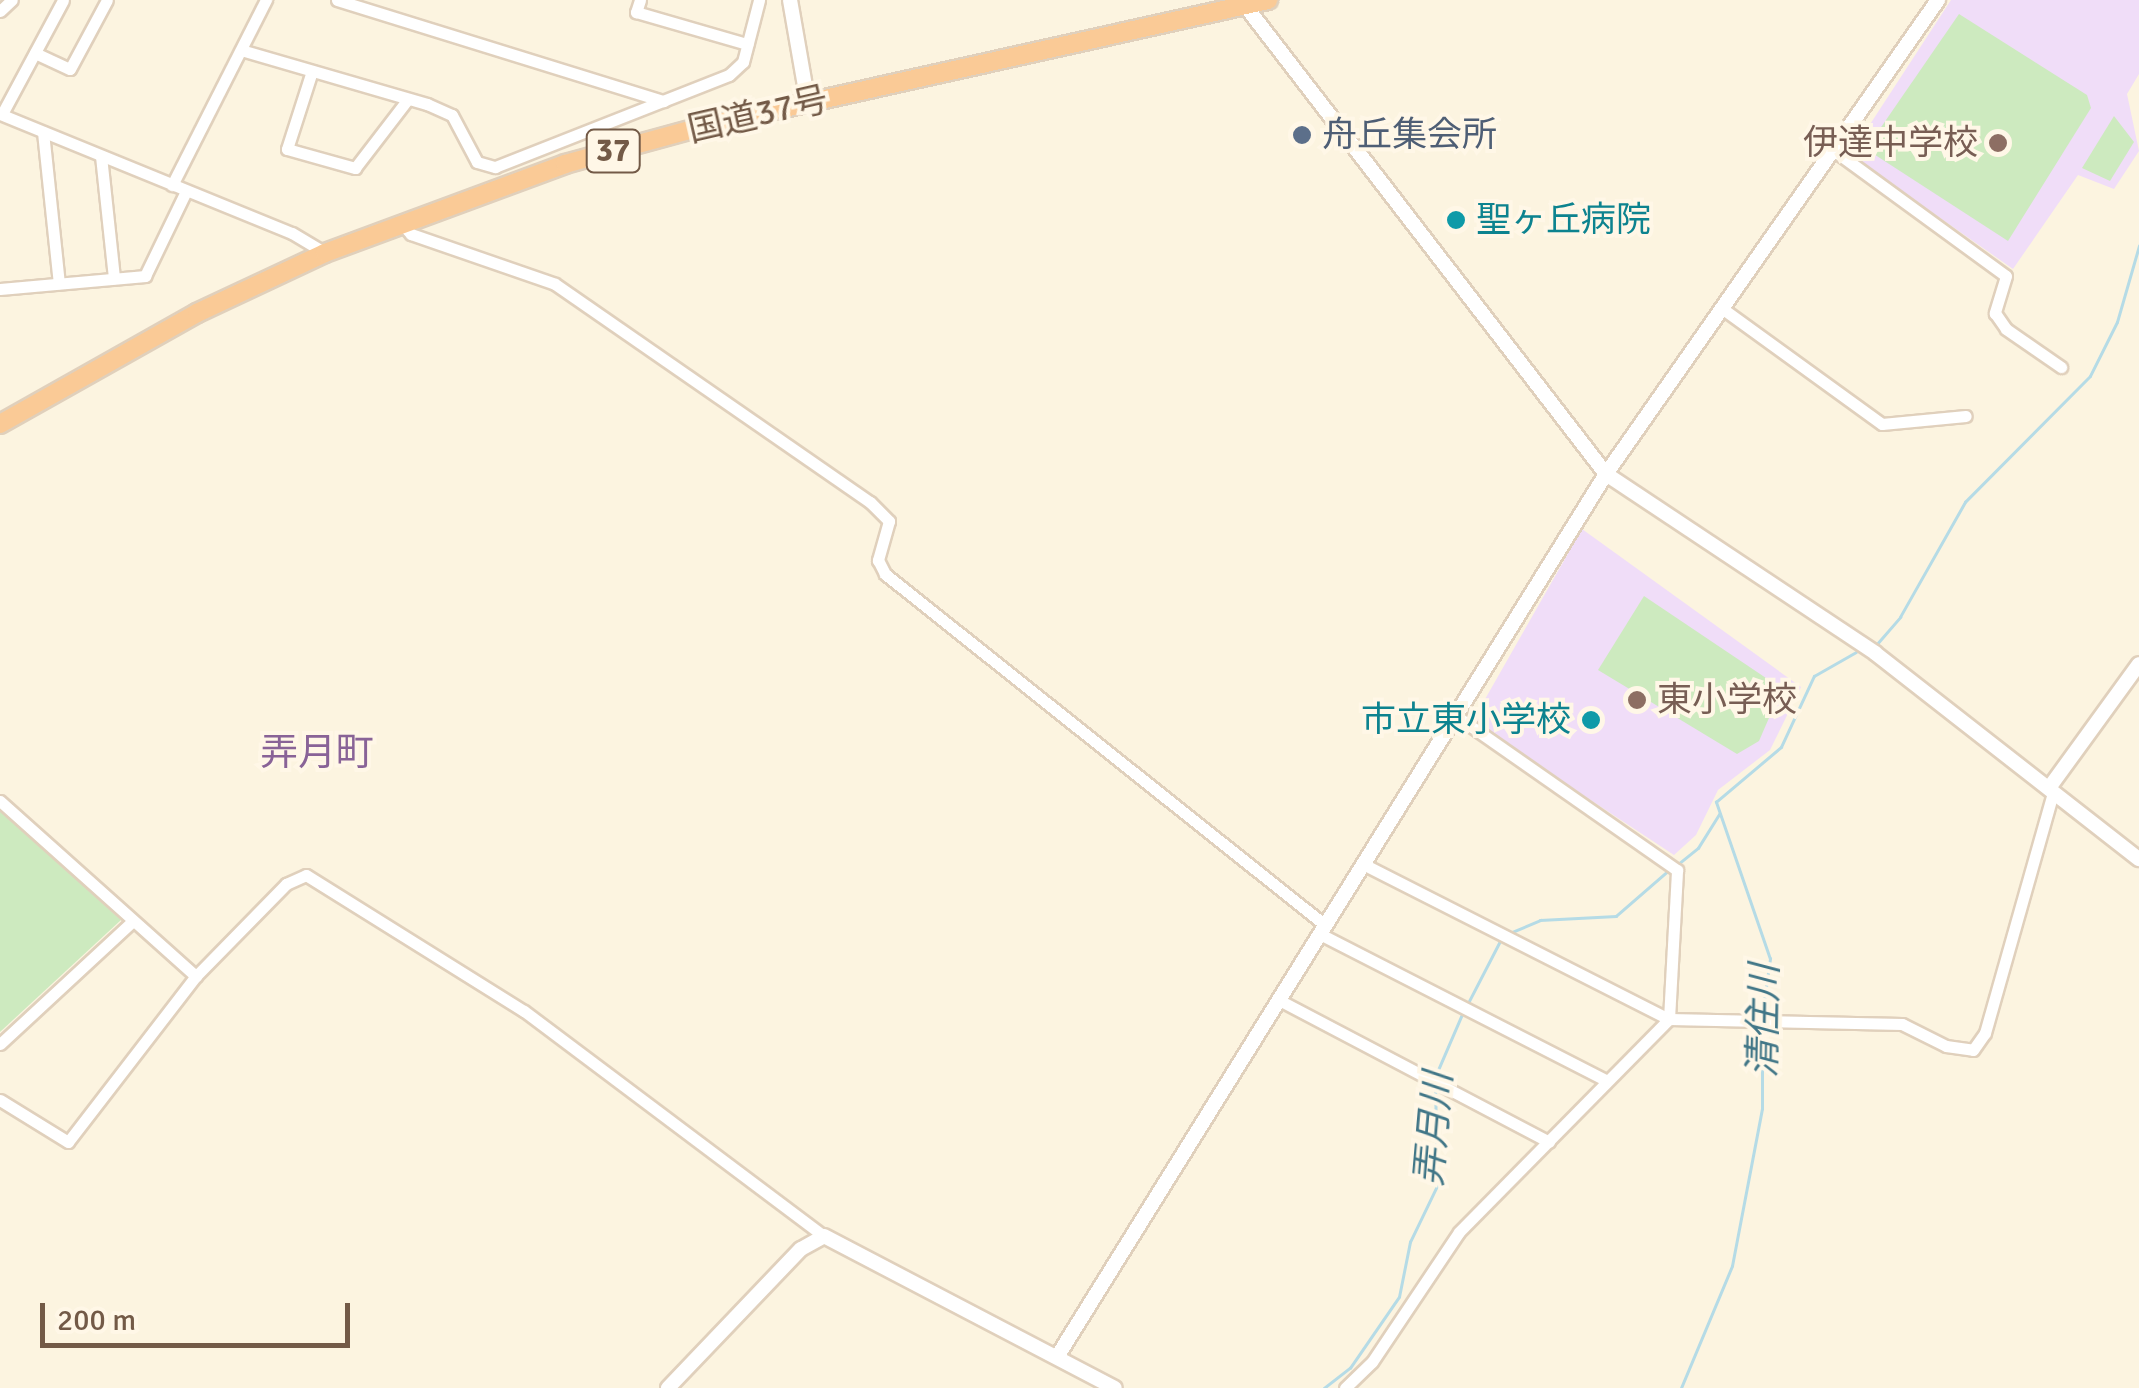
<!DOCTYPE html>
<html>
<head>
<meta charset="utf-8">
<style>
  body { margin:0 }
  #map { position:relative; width:2139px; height:1388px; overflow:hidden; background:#fcf4e0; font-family:Signika,"Noto Sans JP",sans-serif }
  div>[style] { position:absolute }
  .education>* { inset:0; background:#f0ddf8 }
  .green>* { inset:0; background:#cdeabf }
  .stream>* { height:2.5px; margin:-1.25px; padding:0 1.25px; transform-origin:1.25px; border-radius:1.25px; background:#b5dbe6 }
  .roads { filter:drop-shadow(2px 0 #e0d0bc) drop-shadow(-2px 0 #e0d0bc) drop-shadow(0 2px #e0d0bc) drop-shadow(0 -2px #e0d0bc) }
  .minor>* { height:11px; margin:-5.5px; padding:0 5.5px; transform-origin:5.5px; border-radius:5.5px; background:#fff }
  .tertiary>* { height:14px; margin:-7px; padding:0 7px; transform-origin:7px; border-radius:7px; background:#fff }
  .trunk>* { height:18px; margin:-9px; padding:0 9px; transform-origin:9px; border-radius:9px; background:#faca96 }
  .dots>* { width:28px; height:28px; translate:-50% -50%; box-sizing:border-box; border:5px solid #fff7e7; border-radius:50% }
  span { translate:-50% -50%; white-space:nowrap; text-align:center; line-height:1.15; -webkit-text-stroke:8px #fff7e7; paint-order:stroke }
  .shield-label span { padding:2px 8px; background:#fff7e7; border:2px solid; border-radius:8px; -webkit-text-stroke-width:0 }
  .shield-label { font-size:32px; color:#735a47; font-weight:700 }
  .street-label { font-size:35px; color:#735a47 }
  .service-label { font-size:35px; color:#4e5e75 }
  .left { translate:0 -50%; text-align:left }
  .education-label { font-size:35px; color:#785e54 }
  .right { translate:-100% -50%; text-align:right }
  .culture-label { font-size:35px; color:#0d838f }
  .neighbourhood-label { font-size:38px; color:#896397 }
  .water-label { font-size:38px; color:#417687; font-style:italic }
  .scale { position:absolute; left:40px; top:1303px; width:310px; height:45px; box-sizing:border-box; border:5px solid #735a47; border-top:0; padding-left:12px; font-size:30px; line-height:35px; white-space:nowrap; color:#735a47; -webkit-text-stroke:8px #fff7e7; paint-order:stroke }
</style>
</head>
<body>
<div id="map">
  <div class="education">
    <div style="clip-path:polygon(1951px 0,2139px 0,2139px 74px,2127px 94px,2139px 151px,2114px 189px,2078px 175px,2013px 269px,1850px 155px)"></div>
    <div style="clip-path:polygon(1582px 529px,1801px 687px,1770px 750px,1718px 790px,1696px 835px,1674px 855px,1472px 722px)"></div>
  </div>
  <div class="green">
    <div style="clip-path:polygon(1959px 14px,2087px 95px,2091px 108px,2008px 241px,1866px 149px)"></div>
    <div style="clip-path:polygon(2114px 116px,2134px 142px,2110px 181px,2082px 168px)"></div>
    <div style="clip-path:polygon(1644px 596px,1766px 678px,1772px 711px,1759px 741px,1737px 754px,1598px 670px)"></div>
    <div style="clip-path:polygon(0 810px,121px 920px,0 1032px)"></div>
  </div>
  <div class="stream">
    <div style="left:1876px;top:645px;width:37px;rotate:-49deg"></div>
    <div style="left:1900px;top:617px;width:132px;rotate:-60.5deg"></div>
    <div style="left:1965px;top:502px;width:177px;rotate:-45.2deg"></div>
    <div style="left:2090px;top:376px;width:60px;rotate:-63.4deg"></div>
    <div style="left:2117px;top:322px;width:79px;rotate:-73.9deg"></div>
    <div style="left:1677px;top:865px;width:27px;rotate:-39deg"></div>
    <div style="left:1698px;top:848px;width:40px;rotate:-58deg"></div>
    <div style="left:1510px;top:933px;width:33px;rotate:-23deg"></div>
    <div style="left:1540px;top:920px;width:76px;rotate:-3deg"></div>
    <div style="left:1616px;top:916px;width:72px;rotate:-41deg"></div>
    <div style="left:1467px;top:1005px;width:72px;rotate:-62.7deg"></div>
    <div style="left:1762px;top:1015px;width:57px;rotate:-81.9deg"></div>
    <div style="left:1770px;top:959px;width:166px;rotate:-109deg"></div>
    <div style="left:1716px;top:802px;width:85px;rotate:-40.2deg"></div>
    <div style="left:1781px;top:747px;width:78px;rotate:-65.1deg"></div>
    <div style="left:1814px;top:676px;width:48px;rotate:-29.7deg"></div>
    <div style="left:1435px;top:1077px;width:71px;rotate:-66.7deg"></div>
    <div style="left:1324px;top:1388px;width:33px;rotate:-38deg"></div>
    <div style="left:1350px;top:1368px;width:86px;rotate:-55.4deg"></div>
    <div style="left:1399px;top:1297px;width:56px;rotate:-78.7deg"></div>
    <div style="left:1410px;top:1242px;width:62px;rotate:-64.3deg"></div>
    <div style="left:1437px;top:1186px;width:101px;rotate:-91.1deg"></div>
    <div style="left:1681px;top:1388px;width:132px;rotate:-67.3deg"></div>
    <div style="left:1732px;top:1266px;width:160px;rotate:-79.2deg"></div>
    <div style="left:1762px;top:1109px;width:81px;rotate:-90deg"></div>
  </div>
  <div class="roads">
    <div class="minor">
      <div style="left:337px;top:0;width:342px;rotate:17.2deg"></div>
      <div style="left:640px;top:0;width:13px;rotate:108deg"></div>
      <div style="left:636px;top:12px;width:116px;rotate:16.1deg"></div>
      <div style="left:0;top:11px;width:16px;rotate:-43deg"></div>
      <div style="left:241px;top:50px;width:194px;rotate:16.2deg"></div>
      <div style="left:427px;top:104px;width:27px;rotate:24deg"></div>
      <div style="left:452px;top:115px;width:53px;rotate:62deg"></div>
      <div style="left:477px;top:162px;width:19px;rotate:16deg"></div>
      <div style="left:495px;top:167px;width:251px;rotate:-21.5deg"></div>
      <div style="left:729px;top:75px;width:19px;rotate:-43deg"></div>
      <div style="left:743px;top:62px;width:64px;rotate:-75.5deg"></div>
      <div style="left:35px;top:53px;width:38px;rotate:25deg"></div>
      <div style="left:70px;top:69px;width:78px;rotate:-61.8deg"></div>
      <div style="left:312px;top:71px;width:82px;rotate:107.8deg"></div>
      <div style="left:287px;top:149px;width:71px;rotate:15.6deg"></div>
      <div style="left:355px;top:168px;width:87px;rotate:-52.5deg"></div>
      <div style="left:0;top:114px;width:315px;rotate:22.2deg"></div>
      <div style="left:292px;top:233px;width:39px;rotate:31deg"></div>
      <div style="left:2px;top:114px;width:129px;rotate:-61.8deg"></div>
      <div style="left:43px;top:132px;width:152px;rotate:84deg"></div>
      <div style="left:1836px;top:152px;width:210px;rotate:36.1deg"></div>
      <div style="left:2006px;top:276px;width:39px;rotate:107deg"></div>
      <div style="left:1995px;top:313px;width:19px;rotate:55deg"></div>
      <div style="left:2006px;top:329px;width:67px;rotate:34.6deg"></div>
      <div style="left:101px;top:156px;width:123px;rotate:83.9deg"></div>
      <div style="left:172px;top:185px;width:208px;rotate:-63.1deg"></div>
      <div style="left:401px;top:223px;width:15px;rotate:48deg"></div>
      <div style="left:411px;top:234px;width:152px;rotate:19.1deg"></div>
      <div style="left:555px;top:284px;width:383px;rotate:34.7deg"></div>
      <div style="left:870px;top:502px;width:27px;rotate:45deg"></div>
      <div style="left:889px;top:521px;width:41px;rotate:105.8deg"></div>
      <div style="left:878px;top:560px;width:16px;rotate:63deg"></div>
      <div style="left:885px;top:574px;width:563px;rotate:38.58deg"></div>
      <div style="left:0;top:289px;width:146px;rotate:-5.1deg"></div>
      <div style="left:145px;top:276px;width:94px;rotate:-64.2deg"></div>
      <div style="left:1723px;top:309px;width:196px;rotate:35.9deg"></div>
      <div style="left:1882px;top:424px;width:84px;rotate:-5.4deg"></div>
      <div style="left:0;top:801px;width:263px;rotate:41.8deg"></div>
      <div style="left:1363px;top:864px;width:343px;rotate:26.9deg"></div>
      <div style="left:1669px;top:1019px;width:233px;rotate:1.2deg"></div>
      <div style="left:1902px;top:1024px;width:49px;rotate:26.6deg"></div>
      <div style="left:1946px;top:1046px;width:27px;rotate:8deg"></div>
      <div style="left:1973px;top:1050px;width:21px;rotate:-55deg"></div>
      <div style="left:1985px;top:1033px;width:250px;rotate:-74.2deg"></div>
      <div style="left:1320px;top:934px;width:322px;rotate:27.1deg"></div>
      <div style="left:1279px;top:1000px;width:305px;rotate:27.7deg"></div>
      <div style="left:0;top:1044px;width:181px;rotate:-42.8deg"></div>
      <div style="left:0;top:1100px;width:80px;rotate:31.7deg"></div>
      <div style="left:68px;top:1142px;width:210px;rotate:-52.4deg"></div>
      <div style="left:196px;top:976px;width:129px;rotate:-45.6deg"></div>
      <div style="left:286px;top:884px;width:22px;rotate:-24deg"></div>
      <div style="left:306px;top:875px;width:257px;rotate:32deg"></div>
      <div style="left:524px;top:1011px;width:375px;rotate:36.9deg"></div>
      <div style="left:1345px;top:1388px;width:37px;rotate:-44deg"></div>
      <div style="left:1372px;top:1362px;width:156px;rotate:-56.2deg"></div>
      <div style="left:1459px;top:1232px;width:299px;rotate:-45.4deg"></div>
      <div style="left:1669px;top:1019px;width:149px;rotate:-86.9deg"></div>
      <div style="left:1677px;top:870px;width:271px;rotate:-145.1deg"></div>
    </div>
    <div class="tertiary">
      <div style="left:790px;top:0;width:105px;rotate:80.1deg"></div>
      <div style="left:1244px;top:4px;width:593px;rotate:52.4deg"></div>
      <div style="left:1606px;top:474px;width:323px;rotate:33.6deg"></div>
      <div style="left:1875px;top:653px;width:335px;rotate:38deg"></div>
      <div style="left:2049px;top:788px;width:153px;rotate:-54deg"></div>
      <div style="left:1057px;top:1357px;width:1040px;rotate:-58.13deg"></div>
      <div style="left:1606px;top:474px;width:579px;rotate:-54.99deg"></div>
      <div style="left:668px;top:1388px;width:192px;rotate:-46.3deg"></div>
      <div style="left:801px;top:1249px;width:26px;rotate:-29deg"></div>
      <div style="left:824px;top:1236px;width:328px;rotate:27.6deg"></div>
    </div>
    <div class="trunk">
      <div style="left:0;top:424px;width:226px;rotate:-29.4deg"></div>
      <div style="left:197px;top:313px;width:141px;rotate:-25.1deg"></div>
      <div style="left:325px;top:253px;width:256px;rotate:-20.3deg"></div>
      <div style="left:565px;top:164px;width:148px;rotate:-15.3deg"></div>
      <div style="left:708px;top:125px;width:574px;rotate:-12.58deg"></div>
    </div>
  </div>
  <div class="dots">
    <div style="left:1302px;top:135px;background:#5c6f8a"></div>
    <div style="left:1998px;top:143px;background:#8d6e63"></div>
    <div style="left:1456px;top:220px;background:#0f9aa8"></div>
    <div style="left:1637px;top:700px;background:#8d6e63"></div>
    <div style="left:1591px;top:720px;background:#0f9aa8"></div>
  </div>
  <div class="shield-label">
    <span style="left:613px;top:151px">37</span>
  </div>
  <div class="street-label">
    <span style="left:758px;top:115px;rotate:-13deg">国道37号</span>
  </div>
  <div class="service-label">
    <span class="left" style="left:1322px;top:135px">舟丘集会所</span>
  </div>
  <div class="education-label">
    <span class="right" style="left:1978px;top:143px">伊達中学校</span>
    <span class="left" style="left:1657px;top:700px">東小学校</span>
  </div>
  <div class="culture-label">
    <span class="left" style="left:1476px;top:220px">聖ヶ丘病院</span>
    <span class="right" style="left:1571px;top:720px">市立東小学校</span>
  </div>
  <div class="neighbourhood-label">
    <span style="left:317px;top:753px">弄月町</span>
  </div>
  <div class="water-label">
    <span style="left:1764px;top:1021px;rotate:-89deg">清住川</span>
    <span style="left:1434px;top:1129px;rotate:-85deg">弄月川</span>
  </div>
  <div class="scale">200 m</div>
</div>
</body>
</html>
